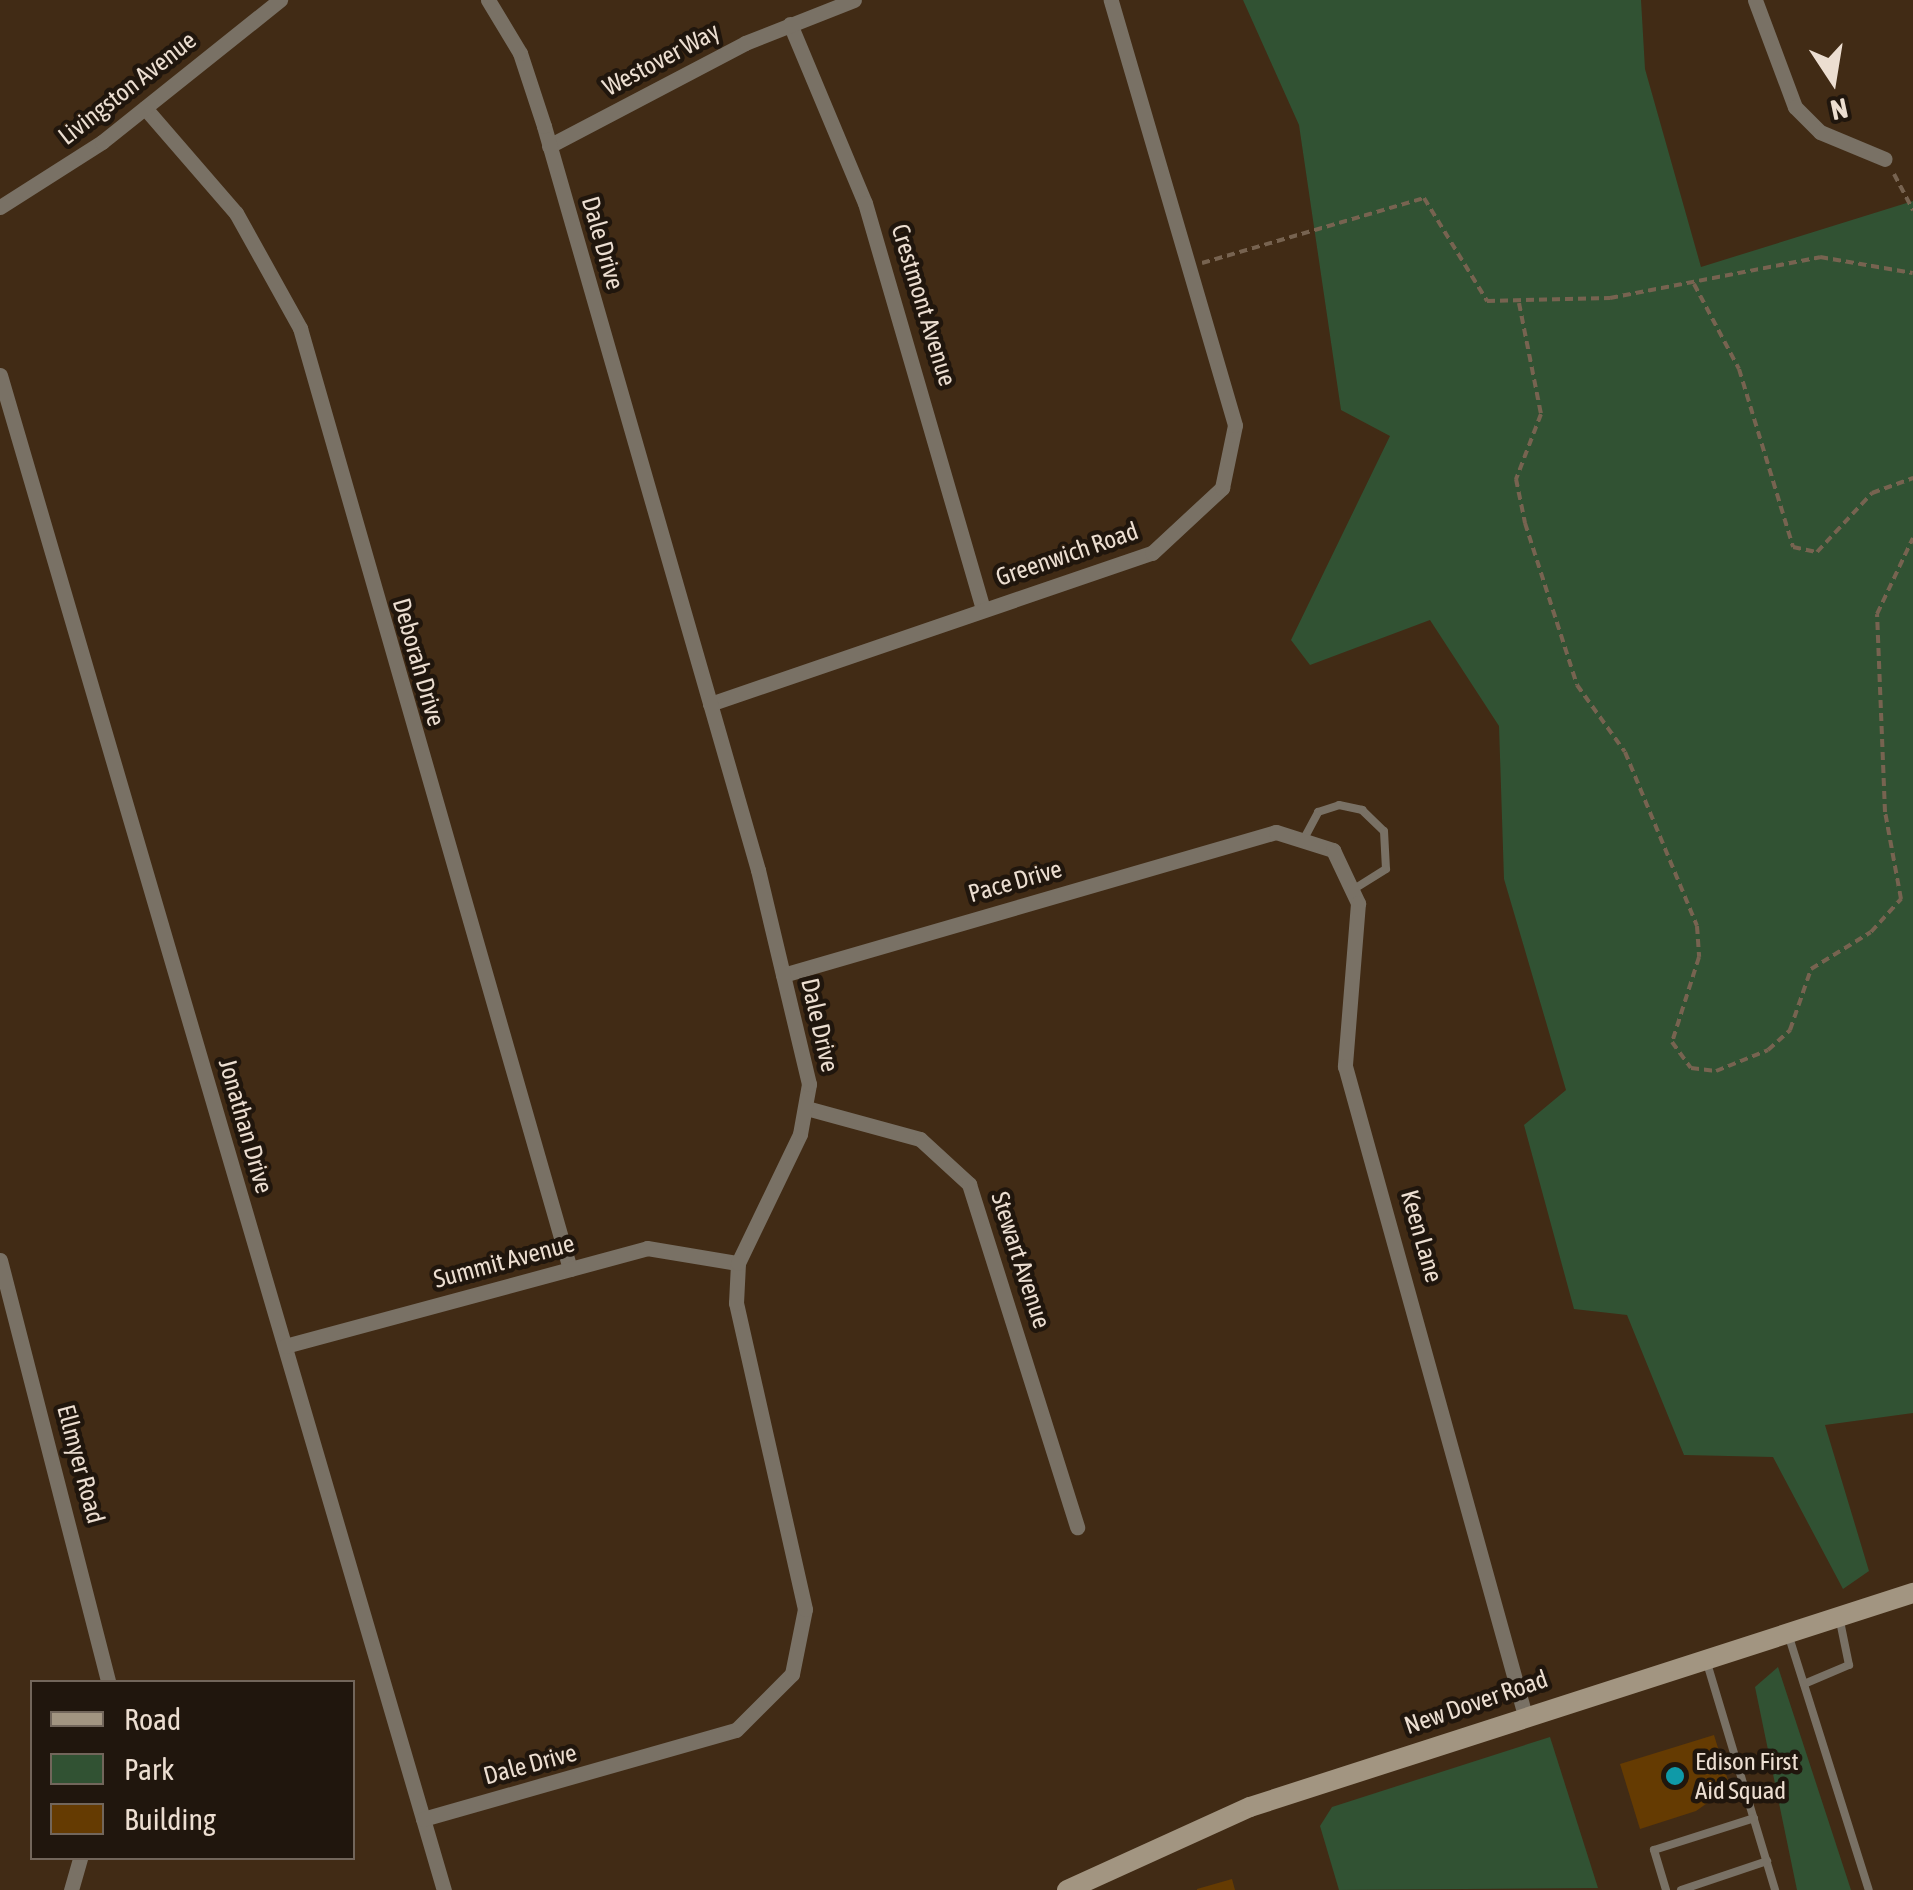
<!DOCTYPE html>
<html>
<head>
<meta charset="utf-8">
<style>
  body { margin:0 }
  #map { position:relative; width:1913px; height:1890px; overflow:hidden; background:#412b15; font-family:"Asap Condensed",sans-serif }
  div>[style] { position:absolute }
  .green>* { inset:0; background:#315233 }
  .building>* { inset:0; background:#653b02 }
  .path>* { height:4px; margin-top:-2px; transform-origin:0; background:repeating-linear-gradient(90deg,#776350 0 8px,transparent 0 13px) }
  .lane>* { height:8px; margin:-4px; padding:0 4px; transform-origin:4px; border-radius:4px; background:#797165 }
  .street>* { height:15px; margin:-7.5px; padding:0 7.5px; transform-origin:7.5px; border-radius:7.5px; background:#797165 }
  .secondary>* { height:20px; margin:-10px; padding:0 10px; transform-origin:10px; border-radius:10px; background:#a29581 }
  .dots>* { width:28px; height:28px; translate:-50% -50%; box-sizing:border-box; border:5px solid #20160d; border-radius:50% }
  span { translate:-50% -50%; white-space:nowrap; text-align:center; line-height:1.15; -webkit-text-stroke:9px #20160d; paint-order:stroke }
  .street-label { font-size:25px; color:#ecded1 }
  .poi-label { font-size:25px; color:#ecded1 }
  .left { translate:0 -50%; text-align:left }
  .legend { position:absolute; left:30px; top:1680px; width:325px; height:180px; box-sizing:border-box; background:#20160d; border:2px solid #72665b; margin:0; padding:12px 18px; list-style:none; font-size:30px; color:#ecded1 }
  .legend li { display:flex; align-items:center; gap:20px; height:50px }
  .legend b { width:50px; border:2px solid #72665b }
  .north { position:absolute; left:1783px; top:30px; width:100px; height:100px; -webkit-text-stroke:8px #20160d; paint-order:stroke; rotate:168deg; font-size:28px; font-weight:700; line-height:40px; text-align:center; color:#ecded1 }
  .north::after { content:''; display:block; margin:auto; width:35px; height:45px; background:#ecded1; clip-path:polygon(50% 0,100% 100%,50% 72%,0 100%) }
</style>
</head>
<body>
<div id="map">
  <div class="green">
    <div style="clip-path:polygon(1243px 0,1641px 0,1645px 69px,1701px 267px,1913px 201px,1913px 1413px,1825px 1425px,1869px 1571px,1843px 1589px,1773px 1457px,1684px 1455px,1627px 1315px,1574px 1309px,1524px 1125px,1566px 1090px,1504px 879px,1499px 726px,1430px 620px,1310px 665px,1291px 640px,1390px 436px,1341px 410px,1299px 125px)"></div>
    <div style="clip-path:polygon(1778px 1667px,1851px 1890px,1797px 1890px,1755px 1687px)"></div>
    <div style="clip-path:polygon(1550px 1737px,1598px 1888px,1339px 1890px,1320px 1826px,1332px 1807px)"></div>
  </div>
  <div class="building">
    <div style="clip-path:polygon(1714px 1735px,1730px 1787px,1696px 1811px,1640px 1829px,1620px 1764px)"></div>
    <div style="clip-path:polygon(1232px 1879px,1235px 1890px,1197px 1890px,1197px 1889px)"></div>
  </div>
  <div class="path">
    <div style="left:1894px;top:174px;width:41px;rotate:62.2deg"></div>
    <div style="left:1202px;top:263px;width:231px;rotate:-16.3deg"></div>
    <div style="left:1424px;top:198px;width:121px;rotate:58.5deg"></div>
    <div style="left:1487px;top:301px;width:123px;rotate:-1.4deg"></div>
    <div style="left:1610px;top:298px;width:214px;rotate:-11deg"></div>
    <div style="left:1820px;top:257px;width:94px;rotate:9.8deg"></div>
    <div style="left:1694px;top:284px;width:96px;rotate:62.1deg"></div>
    <div style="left:1739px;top:369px;width:186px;rotate:73.1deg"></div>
    <div style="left:1793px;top:547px;width:25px;rotate:12deg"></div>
    <div style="left:1817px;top:552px;width:81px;rotate:-47deg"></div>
    <div style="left:1872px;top:493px;width:44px;rotate:-20.1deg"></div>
    <div style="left:1519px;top:303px;width:113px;rotate:78.8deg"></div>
    <div style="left:1541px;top:414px;width:70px;rotate:111deg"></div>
    <div style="left:1516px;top:479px;width:45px;rotate:78.4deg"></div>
    <div style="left:1525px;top:523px;width:170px;rotate:72.2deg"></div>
    <div style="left:1577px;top:685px;width:82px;rotate:54.4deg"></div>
    <div style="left:1625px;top:752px;width:188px;rotate:67.5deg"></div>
    <div style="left:1697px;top:926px;width:31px;rotate:86deg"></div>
    <div style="left:1699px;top:957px;width:89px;rotate:107.6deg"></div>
    <div style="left:1672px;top:1042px;width:32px;rotate:54deg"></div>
    <div style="left:1691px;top:1068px;width:25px;rotate:7deg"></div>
    <div style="left:1716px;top:1071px;width:56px;rotate:-22deg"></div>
    <div style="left:1768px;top:1050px;width:30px;rotate:-42deg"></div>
    <div style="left:1790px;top:1030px;width:65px;rotate:-71deg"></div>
    <div style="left:1811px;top:969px;width:70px;rotate:-31.7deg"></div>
    <div style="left:1871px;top:932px;width:45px;rotate:-47.7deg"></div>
    <div style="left:1901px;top:899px;width:88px;rotate:-100.4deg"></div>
    <div style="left:1885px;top:812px;width:198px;rotate:-92.3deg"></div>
    <div style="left:1877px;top:614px;width:84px;rotate:-64.7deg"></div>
  </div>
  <div class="lane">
    <div style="left:1306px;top:835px;width:26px;rotate:-62deg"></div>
    <div style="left:1318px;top:812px;width:22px;rotate:-18deg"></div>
    <div style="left:1339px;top:805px;width:24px;rotate:12deg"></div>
    <div style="left:1362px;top:810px;width:30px;rotate:44deg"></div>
    <div style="left:1384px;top:831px;width:38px;rotate:87deg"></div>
    <div style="left:1386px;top:869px;width:36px;rotate:148deg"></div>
    <div style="left:1789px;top:1637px;width:265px;rotate:72.5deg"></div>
    <div style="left:1707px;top:1663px;width:237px;rotate:73.3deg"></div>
    <div style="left:1804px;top:1684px;width:49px;rotate:-22.9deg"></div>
    <div style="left:1849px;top:1665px;width:45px;rotate:-101.6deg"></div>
    <div style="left:1666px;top:1890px;width:42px;rotate:-106.7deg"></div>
    <div style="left:1654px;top:1850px;width:105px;rotate:-17.7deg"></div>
    <div style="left:1681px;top:1890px;width:91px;rotate:-18.6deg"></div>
  </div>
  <div class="street">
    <div style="left:1755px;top:0;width:114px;rotate:69.5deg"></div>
    <div style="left:1795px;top:107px;width:35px;rotate:45deg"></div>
    <div style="left:1820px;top:132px;width:70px;rotate:22.6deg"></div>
    <div style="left:790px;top:24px;width:194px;rotate:67.3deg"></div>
    <div style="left:865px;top:203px;width:423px;rotate:73.8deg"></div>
    <div style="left:145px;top:108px;width:139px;rotate:49.1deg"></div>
    <div style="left:236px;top:213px;width:132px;rotate:60.9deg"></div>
    <div style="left:300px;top:328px;width:979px;rotate:73.99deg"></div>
    <div style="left:549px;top:146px;width:221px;rotate:-27.7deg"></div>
    <div style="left:745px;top:43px;width:117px;rotate:-21.5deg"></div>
    <div style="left:0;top:207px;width:121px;rotate:-32.5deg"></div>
    <div style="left:102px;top:142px;width:228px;rotate:-38.6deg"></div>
    <div style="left:0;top:375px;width:1579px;rotate:73.67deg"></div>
    <div style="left:710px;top:704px;width:467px;rotate:-18.9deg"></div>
    <div style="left:1152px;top:553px;width:96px;rotate:-42.9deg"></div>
    <div style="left:1222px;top:488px;width:64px;rotate:-78.3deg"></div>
    <div style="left:1235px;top:425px;width:443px;rotate:-106.3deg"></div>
    <div style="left:783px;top:975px;width:513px;rotate:-16.18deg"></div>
    <div style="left:1276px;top:832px;width:60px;rotate:17.5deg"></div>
    <div style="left:1333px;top:850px;width:59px;rotate:64.7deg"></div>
    <div style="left:1358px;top:903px;width:164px;rotate:94.6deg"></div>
    <div style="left:1345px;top:1066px;width:670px;rotate:74.51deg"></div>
    <div style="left:810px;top:1109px;width:114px;rotate:15.3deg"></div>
    <div style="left:920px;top:1139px;width:67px;rotate:42.6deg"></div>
    <div style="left:969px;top:1184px;width:360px;rotate:72.5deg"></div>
    <div style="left:0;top:1260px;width:436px;rotate:75.6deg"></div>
    <div style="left:285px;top:1346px;width:375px;rotate:-15.1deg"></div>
    <div style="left:647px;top:1248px;width:92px;rotate:9.4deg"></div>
    <div style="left:423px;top:1819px;width:325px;rotate:-15.9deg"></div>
    <div style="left:736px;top:1730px;width:79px;rotate:-45deg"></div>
    <div style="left:792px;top:1674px;width:66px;rotate:-78.7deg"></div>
    <div style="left:805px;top:1609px;width:314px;rotate:-102.7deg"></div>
    <div style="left:736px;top:1303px;width:40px;rotate:-87.1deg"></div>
    <div style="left:738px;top:1263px;width:143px;rotate:-64.3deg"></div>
    <div style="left:800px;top:1134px;width:51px;rotate:-79.8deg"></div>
    <div style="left:809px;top:1084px;width:220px;rotate:-103.4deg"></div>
    <div style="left:758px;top:870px;width:774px;rotate:-106.05deg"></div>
    <div style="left:544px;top:126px;width:77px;rotate:-108.2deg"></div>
    <div style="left:520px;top:53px;width:62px;rotate:-121.1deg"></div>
    <div style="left:71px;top:1890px;width:33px;rotate:-74deg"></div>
  </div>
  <div class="secondary">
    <div style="left:1067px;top:1890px;width:201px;rotate:-24.4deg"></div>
    <div style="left:1250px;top:1807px;width:697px;rotate:-17.89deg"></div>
  </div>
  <div class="dots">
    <div style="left:1675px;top:1776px;background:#0f9aa8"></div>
  </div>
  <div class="street-label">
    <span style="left:661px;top:59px;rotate:-28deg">Westover Way</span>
    <span style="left:127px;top:88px;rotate:-38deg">Livingston Avenue</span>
    <span style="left:603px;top:243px;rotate:74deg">Dale Drive</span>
    <span style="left:924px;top:305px;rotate:73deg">Crestmont Avenue</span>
    <span style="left:1067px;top:554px;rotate:-19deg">Greenwich Road</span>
    <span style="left:419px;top:662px;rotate:74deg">Deborah Drive</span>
    <span style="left:1015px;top:881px;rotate:-16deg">Pace Drive</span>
    <span style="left:820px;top:1025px;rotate:77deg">Dale Drive</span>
    <span style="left:246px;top:1126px;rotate:74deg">Jonathan Drive</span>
    <span style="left:1422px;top:1236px;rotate:74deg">Keen Lane</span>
    <span style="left:1021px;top:1260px;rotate:72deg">Stewart Avenue</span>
    <span style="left:504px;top:1261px;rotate:-15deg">Summit Avenue</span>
    <span style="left:81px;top:1464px;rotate:75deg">Ellmyer Road</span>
    <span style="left:1476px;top:1702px;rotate:-19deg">New Dover Road</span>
    <span style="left:530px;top:1764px;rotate:-15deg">Dale Drive</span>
  </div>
  <div class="poi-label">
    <span class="left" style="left:1695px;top:1776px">Edison First<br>Aid Squad</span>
  </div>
  <ul class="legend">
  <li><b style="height:12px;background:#a29581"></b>Road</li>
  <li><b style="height:28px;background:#315233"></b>Park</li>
  <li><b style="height:28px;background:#653b02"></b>Building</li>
  </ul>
  <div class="north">N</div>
</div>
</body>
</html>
